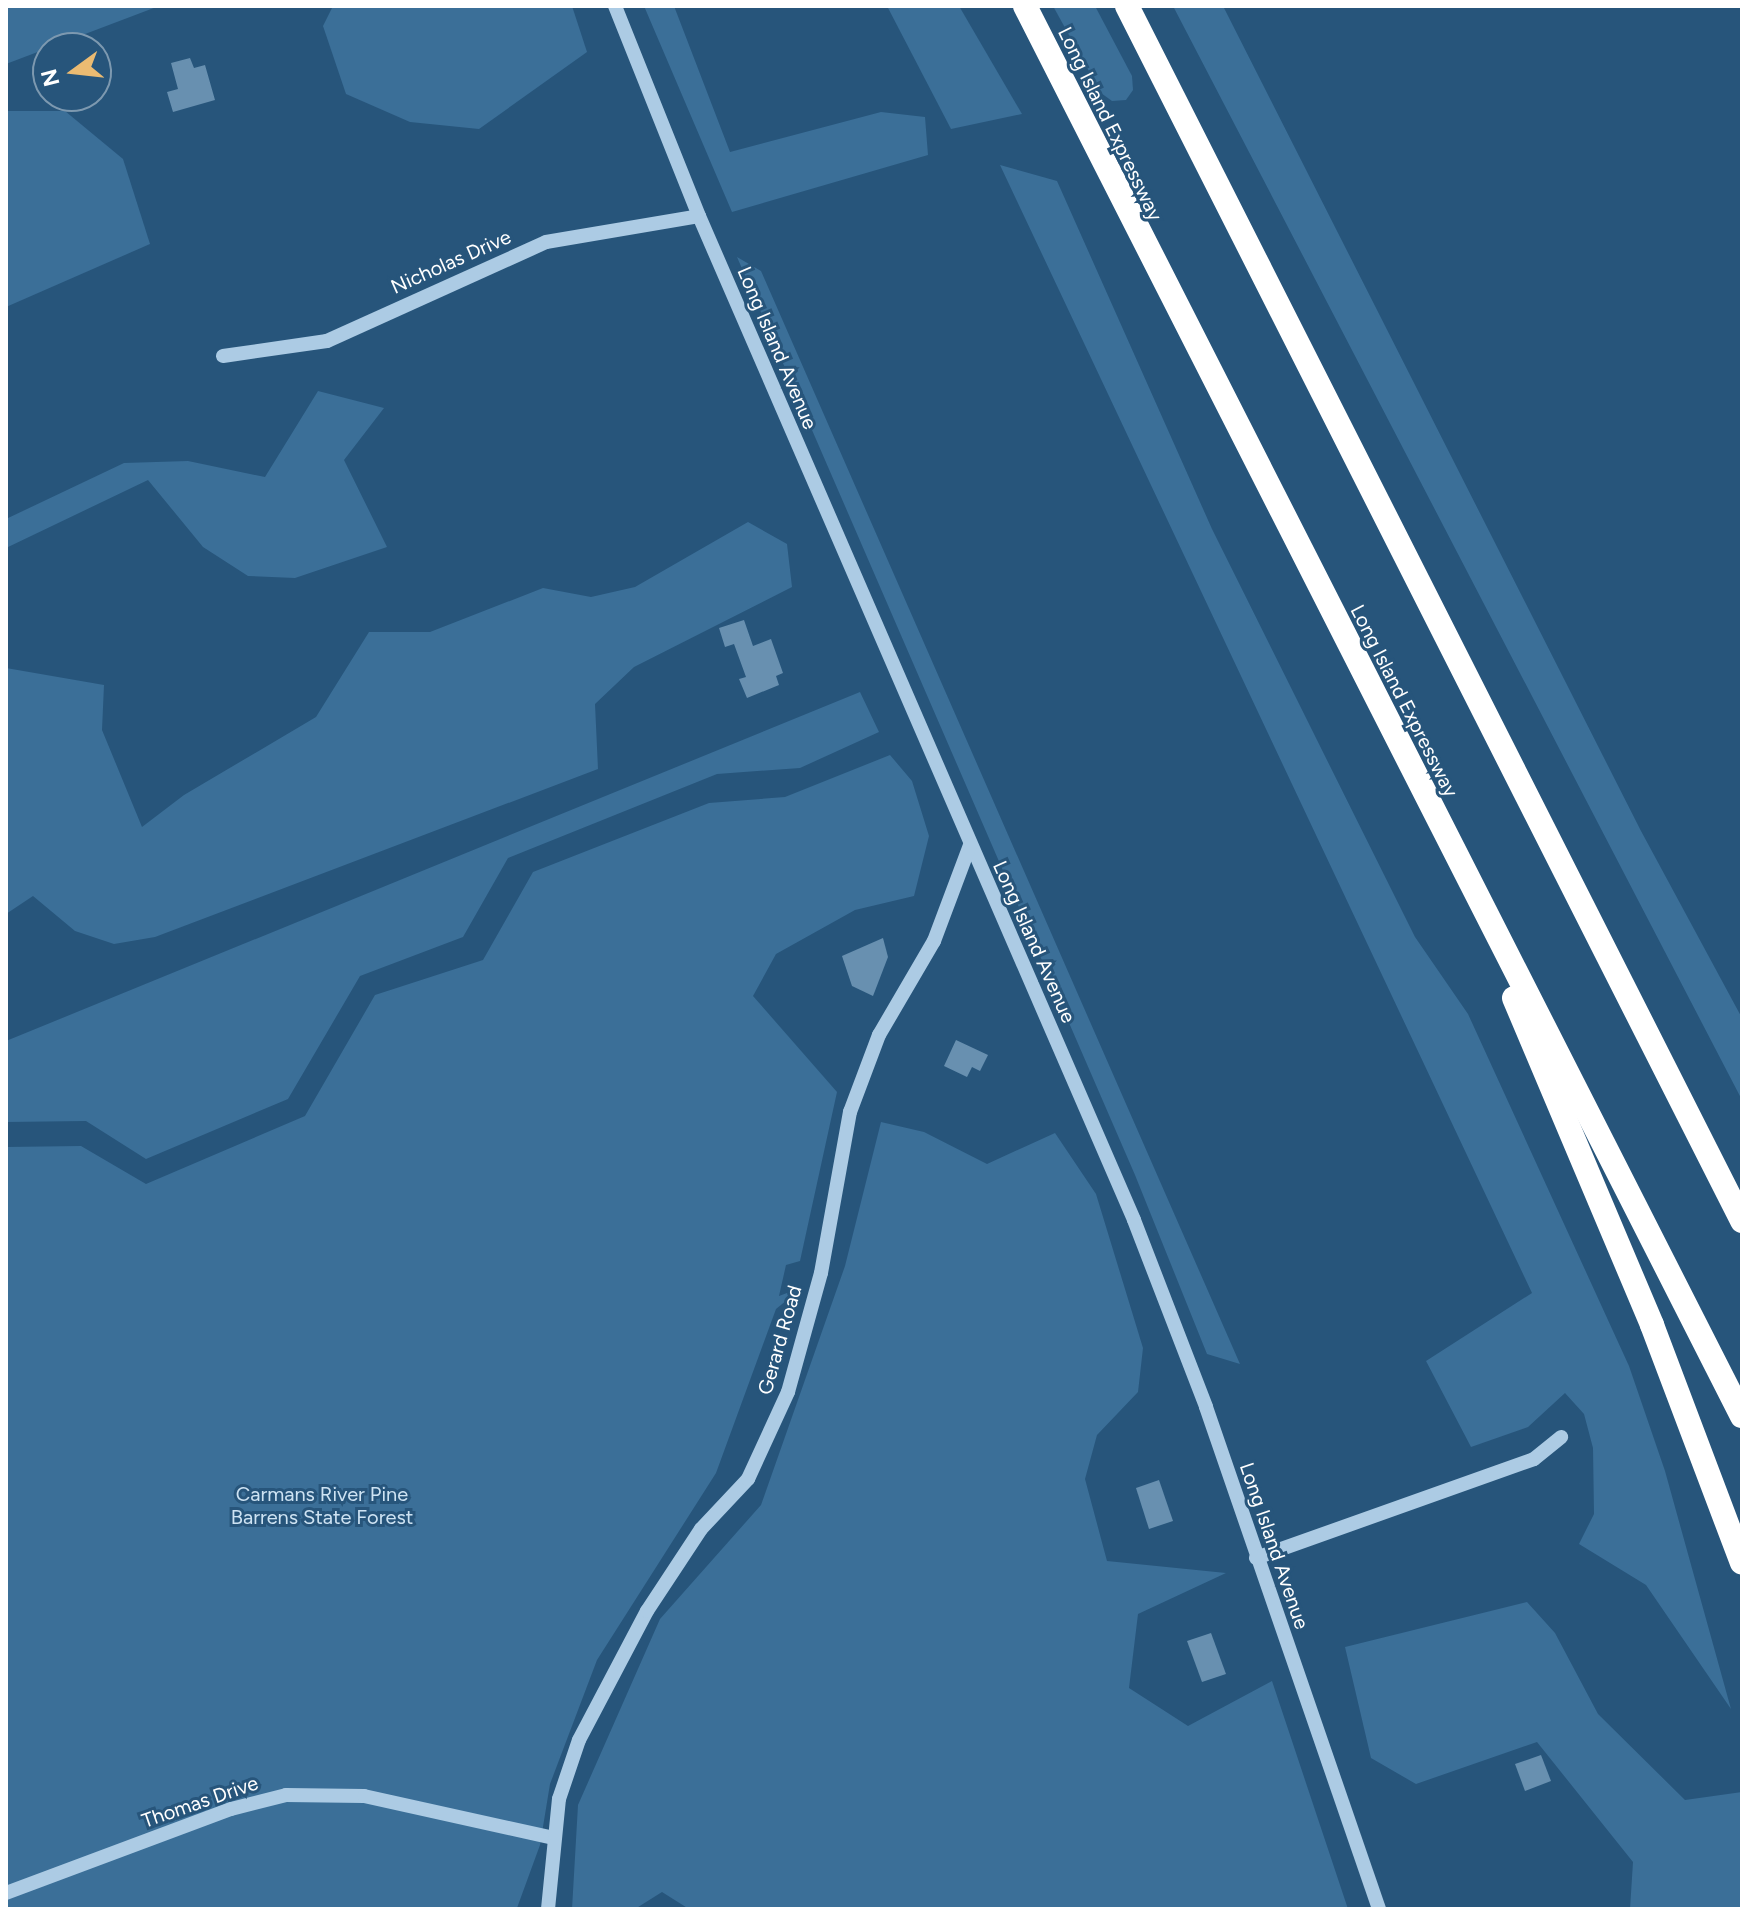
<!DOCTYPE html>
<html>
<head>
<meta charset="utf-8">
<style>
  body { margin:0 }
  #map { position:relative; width:1748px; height:1915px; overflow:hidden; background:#27557b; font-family:Figtree,sans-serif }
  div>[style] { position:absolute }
  .green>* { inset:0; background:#3b6f98 }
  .building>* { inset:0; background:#6890b0 }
  .minor>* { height:14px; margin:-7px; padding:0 7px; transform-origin:7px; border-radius:7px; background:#accbe4 }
  .highway>* { height:24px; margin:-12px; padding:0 12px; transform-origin:12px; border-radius:12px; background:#fff }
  span { translate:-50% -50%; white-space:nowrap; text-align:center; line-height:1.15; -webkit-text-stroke:6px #27557b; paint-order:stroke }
  .street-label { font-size:20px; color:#fff }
  .park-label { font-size:20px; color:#cee3f3 }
  .frame { position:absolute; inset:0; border:8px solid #fff; pointer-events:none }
  .north { position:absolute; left:32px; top:32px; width:80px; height:80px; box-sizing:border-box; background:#27557b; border:2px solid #7d99b0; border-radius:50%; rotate:255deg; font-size:22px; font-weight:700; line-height:32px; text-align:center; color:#fff }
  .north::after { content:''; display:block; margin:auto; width:28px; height:36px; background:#ebbb72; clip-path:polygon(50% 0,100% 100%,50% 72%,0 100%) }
</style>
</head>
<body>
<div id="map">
  <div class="green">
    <div style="clip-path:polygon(6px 6px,159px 6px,6px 64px)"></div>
    <div style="clip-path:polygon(333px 6px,572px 6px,587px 52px,479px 129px,410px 122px,346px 94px,323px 26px)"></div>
    <div style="clip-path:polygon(644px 6px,674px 6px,730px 152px,881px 112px,925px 117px,928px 155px,732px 212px)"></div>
    <div style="clip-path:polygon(887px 6px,959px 6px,1022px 114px,951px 129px)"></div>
    <div style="clip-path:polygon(1053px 6px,1095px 6px,1132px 76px,1133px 90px,1126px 100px,1112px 101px,1101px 93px)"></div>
    <div style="clip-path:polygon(1173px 6px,1223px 6px,1641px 831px,1742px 1018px,1742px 1100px)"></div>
    <div style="clip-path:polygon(6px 111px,65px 111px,123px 159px,150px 244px,6px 307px)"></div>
    <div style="clip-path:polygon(1000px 165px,1057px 181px,1212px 529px,1415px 937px,1468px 1014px,1629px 1366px,1665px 1471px,1731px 1709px,1646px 1585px,1579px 1544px,1594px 1514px,1593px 1448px,1584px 1414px,1565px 1393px,1528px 1427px,1471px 1447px,1426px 1361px,1532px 1293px)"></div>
    <div style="clip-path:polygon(737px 257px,761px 271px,1240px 1364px,1207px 1354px,1135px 1175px)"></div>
    <div style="clip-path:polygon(318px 391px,384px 408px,344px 460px,387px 547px,295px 578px,248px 576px,203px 547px,148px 480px,6px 548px,6px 519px,124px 463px,188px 461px,265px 477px)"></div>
    <div style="clip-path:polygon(748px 522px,787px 544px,792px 587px,634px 667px,595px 704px,598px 769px,155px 937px,114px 944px,75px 931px,33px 896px,6px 914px,6px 668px,104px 685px,102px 730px,142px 827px,184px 795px,316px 717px,369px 632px,430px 632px,543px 588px,591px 597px,635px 587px)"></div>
    <div style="clip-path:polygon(860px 692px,879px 732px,800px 768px,717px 774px,508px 858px,463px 937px,360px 976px,288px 1099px,146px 1159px,86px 1121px,6px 1122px,6px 1041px)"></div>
    <div style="clip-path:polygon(890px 755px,912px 781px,929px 836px,914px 896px,855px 910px,776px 954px,753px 996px,837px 1092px,800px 1261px,786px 1265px,779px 1296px,803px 1287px,776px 1309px,716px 1473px,597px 1660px,550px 1784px,540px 1845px,517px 1908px,6px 1909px,6px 1147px,81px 1146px,146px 1184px,305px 1116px,375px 995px,483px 960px,533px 872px,709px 803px,785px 797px)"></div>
    <div style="clip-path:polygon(881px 1122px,924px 1132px,987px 1164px,1055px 1133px,1096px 1194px,1143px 1348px,1138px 1392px,1097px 1435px,1085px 1479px,1107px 1561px,1226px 1573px,1138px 1614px,1129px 1688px,1188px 1726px,1272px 1681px,1348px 1909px,689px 1909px,662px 1892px,635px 1909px,572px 1909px,578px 1805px,660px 1619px,761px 1505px,845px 1266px)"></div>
    <div style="clip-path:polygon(1527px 1602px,1555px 1633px,1598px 1714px,1685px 1800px,1742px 1792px,1742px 1909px,1630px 1909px,1633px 1862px,1537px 1742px,1416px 1784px,1371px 1758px,1345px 1647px)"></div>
  </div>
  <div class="building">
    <div style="clip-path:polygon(190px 58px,194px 68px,205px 65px,215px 100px,173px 112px,167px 92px,178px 89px,171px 63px)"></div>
    <div style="clip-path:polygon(744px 620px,753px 646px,771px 639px,783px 673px,776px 676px,779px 685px,747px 698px,739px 679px,746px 677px,734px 644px,725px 647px,719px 628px)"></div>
    <div style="clip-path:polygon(883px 938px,888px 957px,873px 996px,852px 986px,842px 956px)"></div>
    <div style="clip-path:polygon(956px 1040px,988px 1055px,980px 1071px,972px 1067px,967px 1077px,944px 1066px)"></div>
    <div style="clip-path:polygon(1159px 1480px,1173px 1521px,1149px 1529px,1136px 1488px)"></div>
    <div style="clip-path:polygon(1211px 1633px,1226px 1674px,1202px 1682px,1187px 1641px)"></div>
    <div style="clip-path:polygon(1541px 1755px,1551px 1781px,1525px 1791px,1515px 1764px)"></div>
  </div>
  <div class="minor">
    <div style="left:615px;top:6px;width:226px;rotate:68.2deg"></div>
    <div style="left:699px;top:216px;width:1094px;rotate:66.57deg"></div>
    <div style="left:1134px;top:1220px;width:200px;rotate:68.9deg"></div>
    <div style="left:1206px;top:1407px;width:531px;rotate:70.98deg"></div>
    <div style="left:223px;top:356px;width:105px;rotate:-8.2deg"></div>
    <div style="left:327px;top:341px;width:240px;rotate:-24.3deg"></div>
    <div style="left:546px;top:242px;width:155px;rotate:-9.6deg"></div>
    <div style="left:1256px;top:1558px;width:295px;rotate:-19.6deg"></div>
    <div style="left:1534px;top:1459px;width:35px;rotate:-39deg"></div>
    <div style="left:6px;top:1893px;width:240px;rotate:-20.5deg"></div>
    <div style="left:231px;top:1809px;width:57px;rotate:-14.3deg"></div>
    <div style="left:286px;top:1795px;width:78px;rotate:0.7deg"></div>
    <div style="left:364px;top:1796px;width:195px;rotate:12.5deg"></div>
    <div style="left:548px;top:1909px;width:111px;rotate:-84.3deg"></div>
    <div style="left:559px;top:1799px;width:62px;rotate:-71.3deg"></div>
    <div style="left:579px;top:1740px;width:146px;rotate:-62.2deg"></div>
    <div style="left:647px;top:1611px;width:98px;rotate:-56.6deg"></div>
    <div style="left:701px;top:1529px;width:69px;rotate:-46.8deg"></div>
    <div style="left:748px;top:1479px;width:96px;rotate:-65.3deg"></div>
    <div style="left:788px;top:1392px;width:123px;rotate:-74.5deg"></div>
    <div style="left:821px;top:1273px;width:164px;rotate:-79.8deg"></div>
    <div style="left:850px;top:1112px;width:82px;rotate:-69.4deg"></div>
    <div style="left:879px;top:1035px;width:109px;rotate:-59.7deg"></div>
    <div style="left:934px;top:941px;width:103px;rotate:-69.4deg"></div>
  </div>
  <div class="highway">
    <div style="left:1025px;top:6px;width:1582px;rotate:63.05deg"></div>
    <div style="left:1127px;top:6px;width:1362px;rotate:63.15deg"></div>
    <div style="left:1514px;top:998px;width:355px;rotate:67.1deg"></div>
    <div style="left:1652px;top:1325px;width:254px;rotate:69.3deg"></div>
  </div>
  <div class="street-label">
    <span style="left:1110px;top:124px;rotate:64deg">Long Island Expressway</span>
    <span style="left:451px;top:262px;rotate:-24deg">Nicholas Drive</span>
    <span style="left:777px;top:348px;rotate:67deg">Long Island Avenue</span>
    <span style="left:1404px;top:701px;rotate:63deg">Long Island Expressway</span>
    <span style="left:1034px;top:942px;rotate:66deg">Long Island Avenue</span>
    <span style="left:780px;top:1340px;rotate:-74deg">Gerard Road</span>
    <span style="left:1274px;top:1546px;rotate:71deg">Long Island Avenue</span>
    <span style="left:200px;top:1802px;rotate:-19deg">Thomas Drive</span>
  </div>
  <div class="park-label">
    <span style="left:322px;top:1506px">Carmans River Pine<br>Barrens State Forest</span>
  </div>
  <div class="frame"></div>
  <div class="north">N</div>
</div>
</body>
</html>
